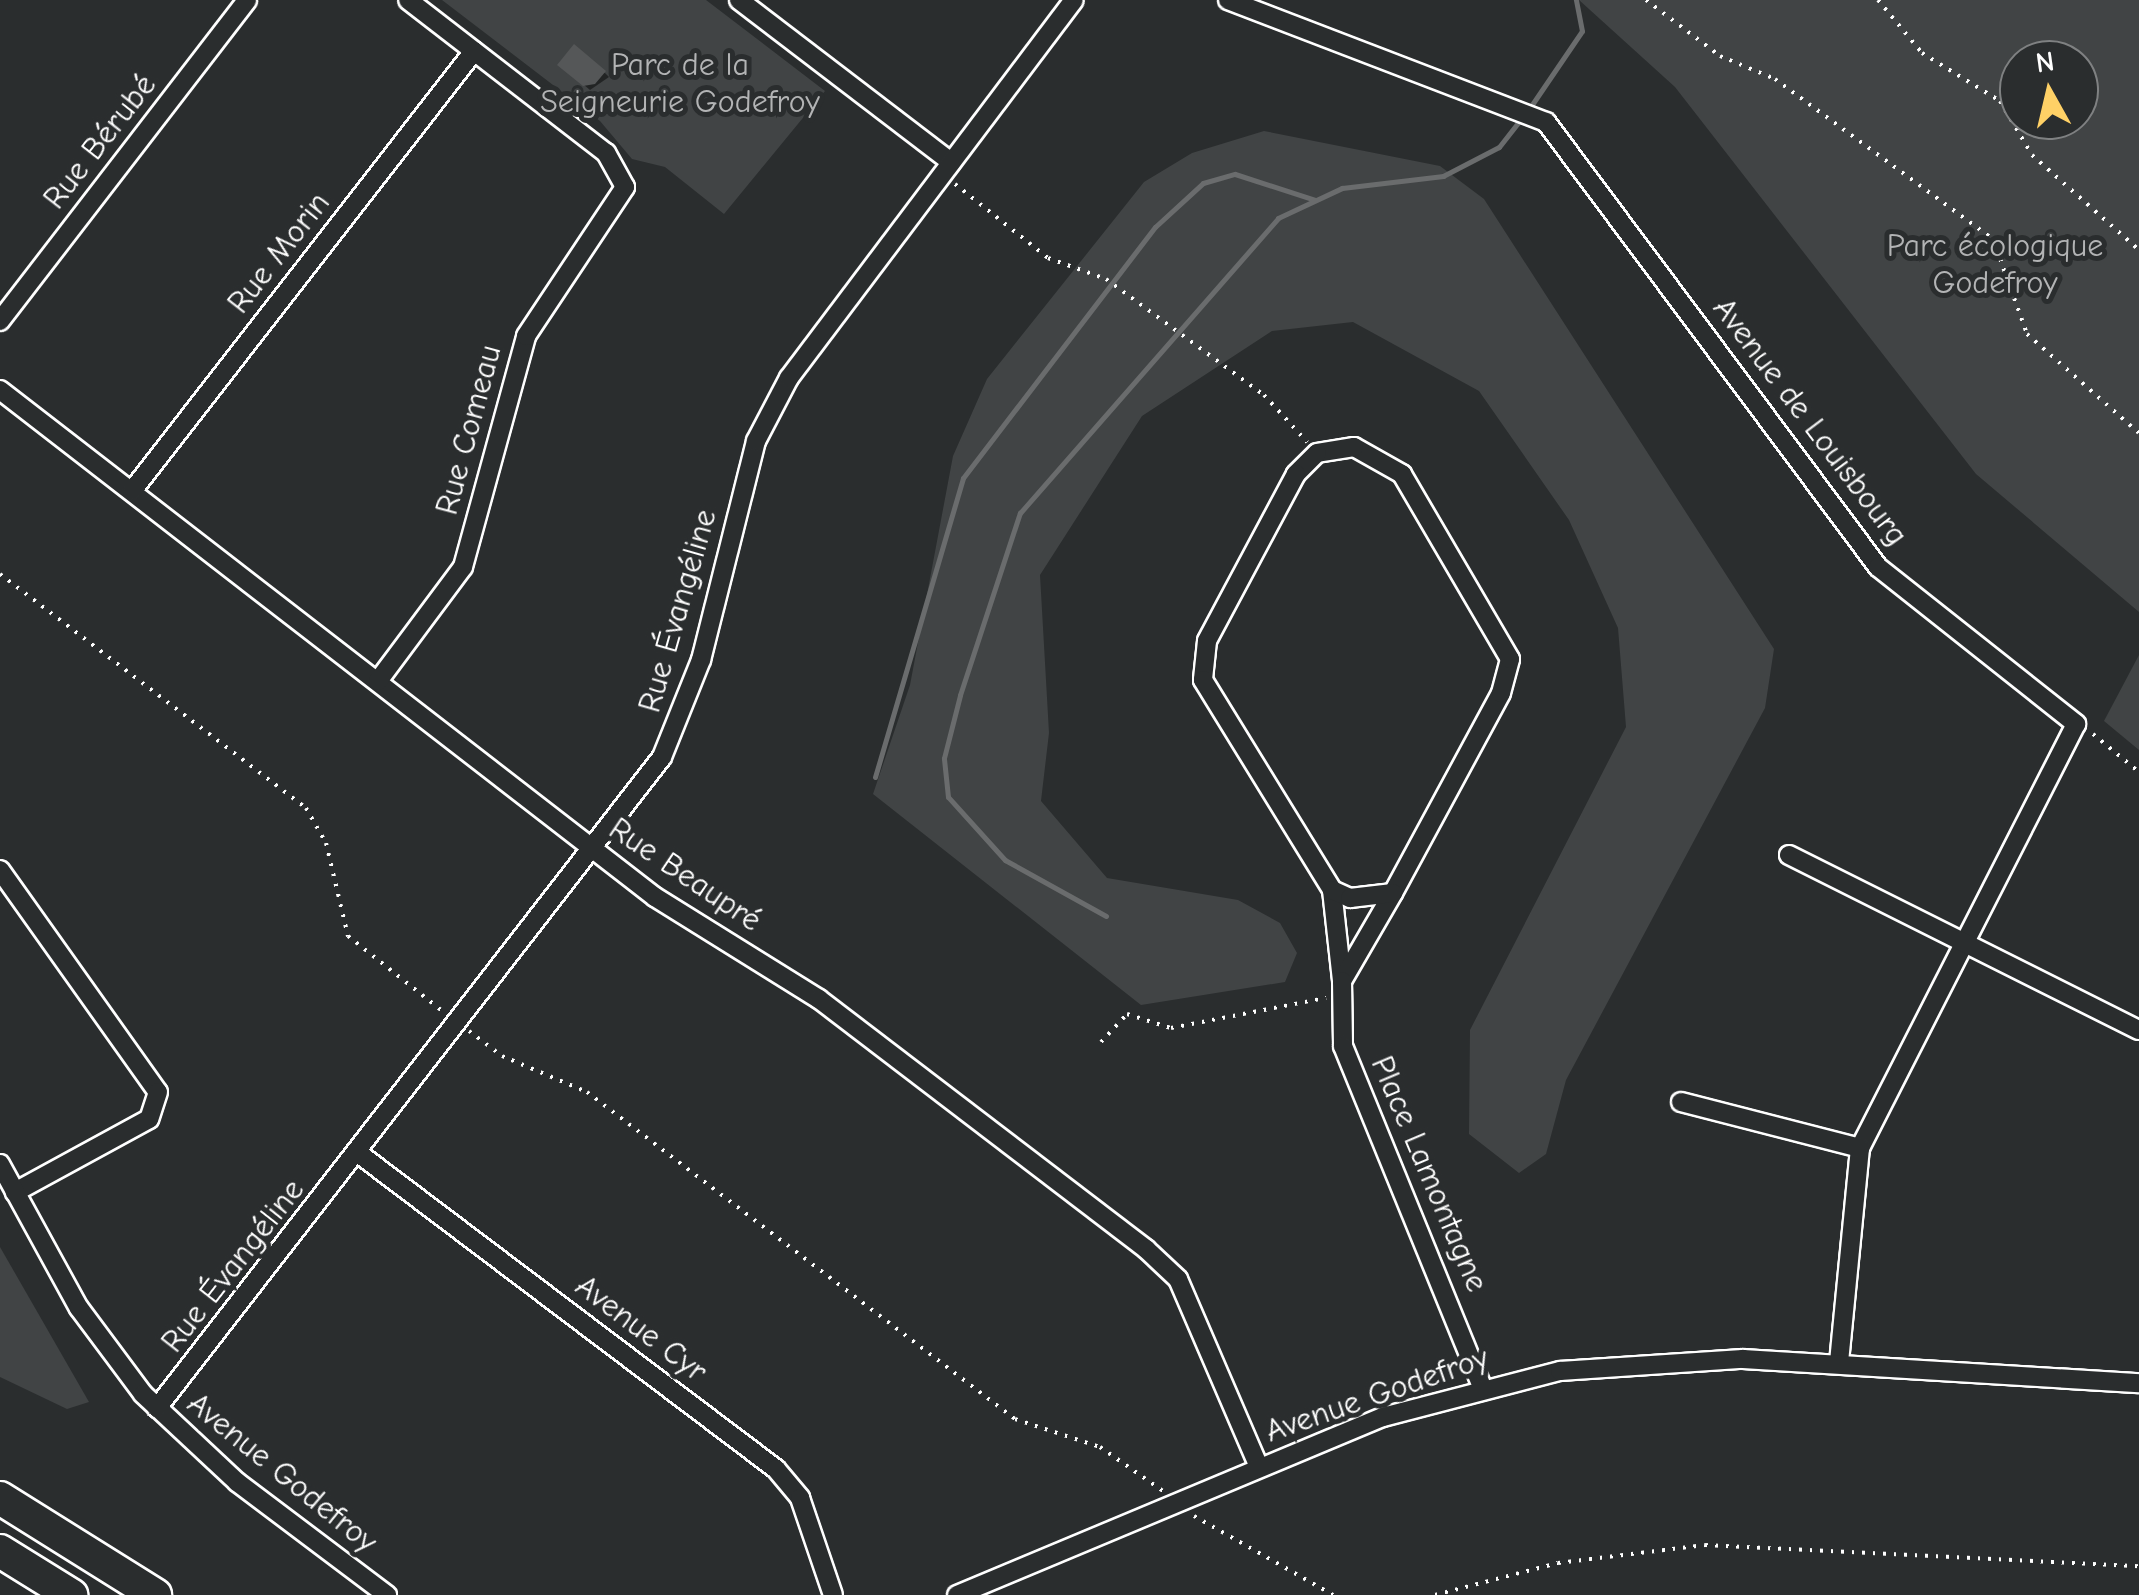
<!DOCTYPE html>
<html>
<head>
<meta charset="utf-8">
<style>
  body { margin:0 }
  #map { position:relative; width:2139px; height:1595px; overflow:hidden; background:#2a2d2e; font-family:"Comic Neue",sans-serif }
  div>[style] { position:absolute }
  .green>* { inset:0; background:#414445 }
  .shadow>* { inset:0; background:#0007 }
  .stream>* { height:5px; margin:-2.5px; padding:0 2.5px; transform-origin:2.5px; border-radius:2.5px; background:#6a6c6d }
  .building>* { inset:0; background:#555758 }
  .path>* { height:4px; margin-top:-2px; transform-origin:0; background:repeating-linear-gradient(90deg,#fff 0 2.5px,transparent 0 10.5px) }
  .roads { filter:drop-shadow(2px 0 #fff) drop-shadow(-2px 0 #fff) drop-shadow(0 2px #fff) drop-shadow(0 -2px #fff) }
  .street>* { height:18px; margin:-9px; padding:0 9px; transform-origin:9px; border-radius:9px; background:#2a2d2e }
  .highway>* { height:32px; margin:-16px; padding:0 16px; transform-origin:16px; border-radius:16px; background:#2a2d2e }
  span { translate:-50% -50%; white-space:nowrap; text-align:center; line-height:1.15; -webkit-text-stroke:10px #2a2d2e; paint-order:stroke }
  .park-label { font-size:32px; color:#b3b4b5 }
  .street-label { font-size:32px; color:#fff }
  .north { position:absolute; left:1999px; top:40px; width:100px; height:100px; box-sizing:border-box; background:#2a2d2e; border:2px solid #7f8182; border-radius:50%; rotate:352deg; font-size:28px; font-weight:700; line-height:40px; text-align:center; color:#fff }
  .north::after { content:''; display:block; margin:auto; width:35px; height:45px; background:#ffd166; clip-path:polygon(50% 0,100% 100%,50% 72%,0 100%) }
</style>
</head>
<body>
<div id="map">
  <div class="green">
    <div style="clip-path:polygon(442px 0,706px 0,825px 91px,724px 214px,665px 167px,632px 159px,600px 121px)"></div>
    <div style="clip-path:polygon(evenodd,1579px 0,2139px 0,2139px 612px,1976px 474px,1675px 87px,1579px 0,2019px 60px,2079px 60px,2079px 120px,2019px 120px,2019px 60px)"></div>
    <div style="clip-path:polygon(1264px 131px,1440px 166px,1484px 199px,1774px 649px,1765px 708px,1566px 1080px,1546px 1154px,1519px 1173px,1469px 1134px,1470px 1030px,1626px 727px,1618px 628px,1569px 520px,1479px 391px,1353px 322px,1272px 331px,1142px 416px,1040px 575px,1049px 733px,1041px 801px,1107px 878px,1238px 900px,1280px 923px,1297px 953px,1285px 982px,1141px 1005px,873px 794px,910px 685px,953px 456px,987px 379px,1144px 182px,1192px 153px)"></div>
    <div style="clip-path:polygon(2139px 655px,2139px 750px,2104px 721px)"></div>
    <div style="clip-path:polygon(0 1247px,89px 1402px,67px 1409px,0 1377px)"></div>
  </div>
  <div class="shadow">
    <div style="clip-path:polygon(565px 69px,605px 73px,609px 77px,590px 90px)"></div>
  </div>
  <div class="stream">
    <div style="left:1529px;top:109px;width:94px;rotate:-55.8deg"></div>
    <div style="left:1582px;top:31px;width:32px;rotate:-101deg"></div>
    <div style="left:875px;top:777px;width:312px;rotate:-73.6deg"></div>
    <div style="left:963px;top:478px;width:316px;rotate:-52.6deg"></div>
    <div style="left:1155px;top:227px;width:65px;rotate:-42.5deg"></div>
    <div style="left:1203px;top:183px;width:33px;rotate:-16deg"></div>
    <div style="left:1235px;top:174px;width:84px;rotate:18deg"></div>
    <div style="left:1106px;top:916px;width:115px;rotate:-151deg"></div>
    <div style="left:1005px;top:860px;width:85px;rotate:-132.1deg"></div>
    <div style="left:948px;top:797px;width:39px;rotate:-96deg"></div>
    <div style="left:944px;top:758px;width:65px;rotate:-75.7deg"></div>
    <div style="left:960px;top:695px;width:192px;rotate:-71.8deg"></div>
    <div style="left:1020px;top:513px;width:392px;rotate:-48.8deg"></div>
    <div style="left:1278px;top:218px;width:71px;rotate:-25.1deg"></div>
    <div style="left:1342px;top:188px;width:102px;rotate:-6.8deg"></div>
    <div style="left:1443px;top:176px;width:63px;rotate:-27.4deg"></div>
    <div style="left:1499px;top:147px;width:37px;rotate:-52deg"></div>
  </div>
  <div class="building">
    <div style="clip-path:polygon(574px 44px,606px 71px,595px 84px,583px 86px,557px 65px)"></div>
  </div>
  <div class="path">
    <div style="left:1646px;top:0;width:93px;rotate:37.1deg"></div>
    <div style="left:1720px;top:56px;width:60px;rotate:22.7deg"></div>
    <div style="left:1775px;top:79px;width:270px;rotate:36.3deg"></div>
    <div style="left:1993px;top:239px;width:101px;rotate:70.3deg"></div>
    <div style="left:2027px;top:334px;width:149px;rotate:41.5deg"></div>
    <div style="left:1878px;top:0;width:69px;rotate:50.3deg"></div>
    <div style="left:1922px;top:53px;width:92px;rotate:31.6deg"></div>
    <div style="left:2000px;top:101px;width:63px;rotate:59.3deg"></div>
    <div style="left:2032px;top:155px;width:143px;rotate:41.6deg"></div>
    <div style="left:955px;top:184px;width:119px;rotate:38.5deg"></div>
    <div style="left:1048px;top:258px;width:62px;rotate:19.9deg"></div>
    <div style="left:1106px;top:279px;width:196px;rotate:36.3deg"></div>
    <div style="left:1264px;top:395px;width:64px;rotate:47.5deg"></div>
    <div style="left:0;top:574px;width:385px;rotate:37.4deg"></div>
    <div style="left:306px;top:808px;width:40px;rotate:60.3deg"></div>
    <div style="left:326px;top:843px;width:96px;rotate:76.7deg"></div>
    <div style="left:348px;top:936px;width:119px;rotate:38.5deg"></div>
    <div style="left:2093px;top:734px;width:60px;rotate:39.6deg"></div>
    <div style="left:469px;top:1031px;width:41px;rotate:37.1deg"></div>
    <div style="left:502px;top:1056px;width:92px;rotate:23deg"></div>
    <div style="left:587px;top:1092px;width:539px;rotate:37.38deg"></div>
    <div style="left:1015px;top:1419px;width:89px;rotate:18.2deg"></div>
    <div style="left:1100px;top:1447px;width:77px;rotate:34.9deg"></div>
    <div style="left:1101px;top:1042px;width:38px;rotate:-47deg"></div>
    <div style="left:1127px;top:1014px;width:46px;rotate:17.7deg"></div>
    <div style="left:1171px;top:1028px;width:158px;rotate:-11deg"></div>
    <div style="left:1194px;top:1516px;width:160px;rotate:29.6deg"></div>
    <div style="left:1435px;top:1595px;width:127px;rotate:-14.6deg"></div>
    <div style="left:1558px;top:1563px;width:148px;rotate:-7deg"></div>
    <div style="left:1705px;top:1545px;width:435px;rotate:2.8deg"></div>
  </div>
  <div class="roads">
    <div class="street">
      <div style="left:739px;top:0;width:267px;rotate:37.4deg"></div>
      <div style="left:1228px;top:0;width:341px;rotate:21deg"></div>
      <div style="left:1546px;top:122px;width:555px;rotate:53.27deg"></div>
      <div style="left:1878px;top:567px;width:253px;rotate:38.4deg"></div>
      <div style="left:2076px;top:724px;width:476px;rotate:117deg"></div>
      <div style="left:1860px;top:1148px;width:215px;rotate:95.6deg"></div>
      <div style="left:0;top:321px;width:405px;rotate:-52.4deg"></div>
      <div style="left:0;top:390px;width:828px;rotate:37.74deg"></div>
      <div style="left:655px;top:897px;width:193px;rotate:31.9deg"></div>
      <div style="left:819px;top:999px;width:412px;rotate:37.4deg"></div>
      <div style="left:1146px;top:1249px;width:44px;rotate:43.2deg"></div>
      <div style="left:1178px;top:1279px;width:205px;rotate:66.7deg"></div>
      <div style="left:132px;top:491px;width:557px;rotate:-52.14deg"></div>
      <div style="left:378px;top:681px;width:142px;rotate:-53.3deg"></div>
      <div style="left:463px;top:567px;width:239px;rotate:-74.7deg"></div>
      <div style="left:526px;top:336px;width:179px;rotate:-56.4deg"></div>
      <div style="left:625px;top:187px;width:39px;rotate:-119deg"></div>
      <div style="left:606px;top:153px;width:250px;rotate:-142.3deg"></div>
      <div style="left:1789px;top:855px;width:391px;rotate:26.6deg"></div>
      <div style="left:0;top:870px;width:272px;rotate:54.6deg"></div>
      <div style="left:158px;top:1092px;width:28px;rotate:108deg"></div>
      <div style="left:149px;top:1119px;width:153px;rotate:151.4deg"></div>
      <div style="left:1332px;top:890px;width:92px;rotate:83.7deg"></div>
      <div style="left:1342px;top:981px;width:102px;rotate:-59.9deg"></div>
      <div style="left:1393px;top:893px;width:227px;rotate:-61.6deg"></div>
      <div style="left:1501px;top:693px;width:35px;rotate:-75deg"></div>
      <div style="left:1510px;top:659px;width:214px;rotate:-120.3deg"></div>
      <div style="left:1402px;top:474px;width:55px;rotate:-150.6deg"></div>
      <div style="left:1354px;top:447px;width:37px;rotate:171deg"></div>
      <div style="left:1317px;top:453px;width:30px;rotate:135deg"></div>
      <div style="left:1296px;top:474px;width:189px;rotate:118.1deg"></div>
      <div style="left:1207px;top:641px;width:39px;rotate:96deg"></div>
      <div style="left:1203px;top:680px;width:246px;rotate:58.4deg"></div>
      <div style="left:1332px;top:890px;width:20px;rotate:24deg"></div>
      <div style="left:1350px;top:898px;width:43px;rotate:-6.6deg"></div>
      <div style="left:1342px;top:981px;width:65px;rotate:89.1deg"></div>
      <div style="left:1343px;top:1046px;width:368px;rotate:67.8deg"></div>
      <div style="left:1681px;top:1102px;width:185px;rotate:14.4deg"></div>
      <div style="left:358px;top:1153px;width:524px;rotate:37.09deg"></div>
      <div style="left:776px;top:1469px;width:38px;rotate:50deg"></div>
      <div style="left:800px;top:1498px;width:102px;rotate:71.2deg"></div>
      <div style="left:0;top:1164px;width:164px;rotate:61.3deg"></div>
      <div style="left:79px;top:1308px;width:107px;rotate:53.3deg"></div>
      <div style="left:143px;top:1394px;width:129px;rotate:43.1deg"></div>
      <div style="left:237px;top:1482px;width:188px;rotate:37deg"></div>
      <div style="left:157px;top:1408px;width:824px;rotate:-52.2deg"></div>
      <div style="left:662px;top:757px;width:105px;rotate:-68.1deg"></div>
      <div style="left:701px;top:660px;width:226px;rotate:-75.9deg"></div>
      <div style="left:756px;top:441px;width:71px;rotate:-62.4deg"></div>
      <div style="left:789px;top:378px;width:473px;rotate:-53deg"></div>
      <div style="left:957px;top:1595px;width:462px;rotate:-22.7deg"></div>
      <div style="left:1383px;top:1417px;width:183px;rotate:-14.6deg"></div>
      <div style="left:1560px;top:1371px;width:183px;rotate:-3.8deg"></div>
      <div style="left:1743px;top:1359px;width:397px;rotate:3.5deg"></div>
    </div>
    <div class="highway">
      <div style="left:0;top:1498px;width:183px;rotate:32deg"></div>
      <div style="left:0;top:1551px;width:84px;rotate:31.8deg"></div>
    </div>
  </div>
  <div class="park-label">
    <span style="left:680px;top:84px">Parc de la<br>Seigneurie Godefroy</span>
    <span style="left:1995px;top:265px">Parc écologique<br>Godefroy</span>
  </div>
  <div class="street-label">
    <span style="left:100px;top:142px;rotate:-52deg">Rue Bérubé</span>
    <span style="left:279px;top:253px;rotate:-52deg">Rue Morin</span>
    <span style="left:1810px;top:422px;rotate:53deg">Avenue de Louisbourg</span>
    <span style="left:469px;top:430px;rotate:-75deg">Rue Comeau</span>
    <span style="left:678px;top:611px;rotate:-74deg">Rue Évangéline</span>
    <span style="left:685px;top:875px;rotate:34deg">Rue Beaupré</span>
    <span style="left:1429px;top:1174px;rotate:67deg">Place Lamontagne</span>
    <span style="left:233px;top:1266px;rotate:-52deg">Rue Évangéline</span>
    <span style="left:641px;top:1329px;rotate:37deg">Avenue Cyr</span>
    <span style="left:1377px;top:1395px;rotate:-19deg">Avenue Godefroy</span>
    <span style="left:282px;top:1473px;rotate:39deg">Avenue Godefroy</span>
  </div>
  <div class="north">N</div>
</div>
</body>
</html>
